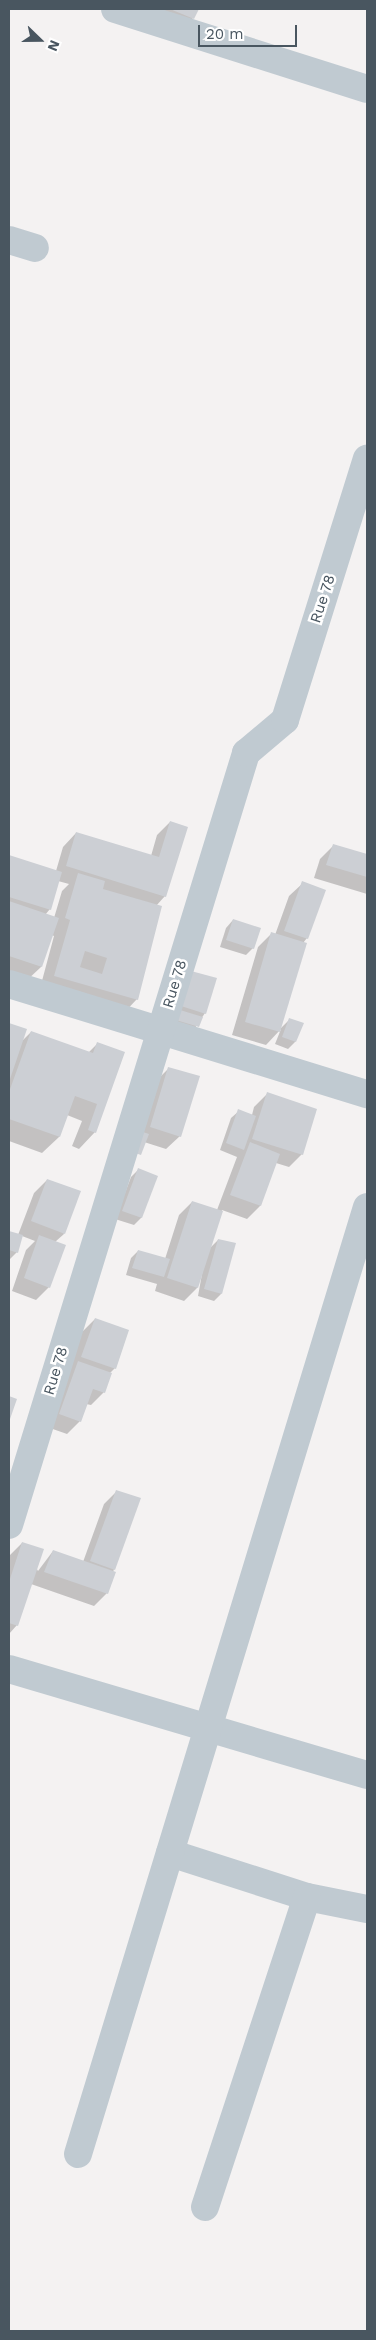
<!DOCTYPE html>
<html>
<head>
<meta charset="utf-8">
<style>
  body { margin:0 }
  #map { position:relative; width:376px; height:2340px; overflow:hidden; background:#f4f2f2; font-family:"Work Sans",sans-serif }
  div>[style] { position:absolute }
  .shadow>* { inset:0; background:#0003 }
  .building>* { inset:0; background:#cccfd4 }
  .minor>* { height:28px; margin:-14px; padding:0 14px; transform-origin:14px; border-radius:14px; background:#c0cad1 }
  span { translate:-50% -50%; white-space:nowrap; text-align:center; line-height:1.15; -webkit-text-stroke:5px #fff; paint-order:stroke }
  .street-label { font-size:15px; color:#495660 }
  .frame { position:absolute; inset:0; border:10px solid #495660; pointer-events:none }
  .north { position:absolute; left:15px; top:15px; width:50px; height:50px; -webkit-text-stroke:4px #fff; paint-order:stroke; rotate:112deg; font-size:14px; font-weight:700; line-height:20px; text-align:center; color:#495660 }
  .north::after { content:''; display:block; margin:auto; width:18px; height:22px; background:#495660; clip-path:polygon(50% 0,100% 100%,50% 72%,0 100%) }
  .scale { position:absolute; left:198px; top:25px; width:99px; height:22px; box-sizing:border-box; border:2px solid #495660; border-top:0; padding-left:6px; font-size:15px; line-height:18px; white-space:nowrap; color:#495660; -webkit-text-stroke:4px #fff; paint-order:stroke }
</style>
</head>
<body>
<div id="map">
  <div class="shadow">
    <div style="clip-path:polygon(114px 9px,197px 9px,193px 18px,177px 35px)"></div>
    <div style="clip-path:polygon(evenodd,170px 822px,165px 896px,156px 906px,137px 999px,121px 1016px,39px 992px,54px 936px,52px 935px,41px 967px,24px 983px,9px 978px,9px 857px,56px 871px,63px 847px,76px 833px,151px 856px,157px 835px,170px 822px,58px 881px,69px 884px,62px 891px,54px 918px,45px 915px,50px 909px,58px 881px)"></div>
    <div style="clip-path:polygon(334px 845px,367px 856px,367px 894px,314px 878px,320px 859px)"></div>
    <div style="clip-path:polygon(303px 883px,307px 938px,303px 943px,280px 1029px,290px 1019px,302px 1024px,295px 1042px,288px 1049px,275px 1044px,281px 1029px,266px 1045px,232px 1035px,258px 947px,271px 934px,275px 935px,289px 896px)"></div>
    <div style="clip-path:polygon(233px 920px,253px 948px,246px 955px,220px 947px,226px 928px)"></div>
    <div style="clip-path:polygon(184px 979px,205px 1013px,191px 1034px,170px 1027px)"></div>
    <div style="clip-path:polygon(9px 1024px,25px 1030px,21px 1042px,31px 1032px,88px 1053px,98px 1043px,124px 1053px,95px 1132px,79px 1149px,72px 1146px,82px 1121px,67px 1115px,59px 1137px,42px 1153px,9px 1141px)"></div>
    <div style="clip-path:polygon(169px 1068px,180px 1136px,166px 1149px,144px 1142px,132px 1162px,156px 1081px)"></div>
    <div style="clip-path:polygon(267px 1094px,302px 1154px,289px 1167px,276px 1163px,260px 1206px,247px 1219px,222px 1210px,209px 1249px,218px 1240px,221px 1294px,214px 1301px,198px 1296px,204px 1263px,197px 1288px,184px 1301px,155px 1291px,157px 1284px,126px 1275px,131px 1258px,138px 1251px,165px 1259px,179px 1215px,192px 1202px,217px 1210px,237px 1157px,220px 1150px,231px 1118px,239px 1111px,252px 1115px,254px 1107px)"></div>
    <div style="clip-path:polygon(138px 1170px,156px 1176px,141px 1218px,134px 1225px,115px 1219px,131px 1177px)"></div>
    <div style="clip-path:polygon(47px 1180px,64px 1234px,55px 1242px,49px 1287px,36px 1300px,12px 1291px,26px 1250px,35px 1241px,22px 1236px,17px 1252px,10px 1259px,9px 1232px,18px 1235px,34px 1193px)"></div>
    <div style="clip-path:polygon(95px 1319px,115px 1368px,109px 1374px,104px 1392px,91px 1405px,86px 1404px,80px 1421px,67px 1434px,47px 1427px,82px 1332px)"></div>
    <div style="clip-path:polygon(117px 1491px,114px 1569px,107px 1593px,94px 1606px,31px 1584px,17px 1625px,9px 1634px,9px 1556px,22px 1543px,38px 1571px,53px 1551px,83px 1562px,104px 1504px)"></div>
  </div>
  <div class="building">
    <div style="clip-path:polygon(170px 9px,199px 9px,194px 19px)"></div>
    <div style="clip-path:polygon(170px 821px,188px 827px,166px 897px,66px 866px,76px 832px,159px 857px)"></div>
    <div style="clip-path:polygon(333px 844px,367px 854px,367px 877px,326px 865px)"></div>
    <div style="clip-path:polygon(9px 855px,62px 872px,51px 910px,9px 897px)"></div>
    <div style="clip-path:polygon(evenodd,78px 873px,105px 881px,103px 889px,162px 906px,138px 1000px,54px 976px,70px 920px,65px 918px,78px 873px,85px 951px,107px 958px,102px 974px,80px 967px,85px 951px)"></div>
    <div style="clip-path:polygon(302px 881px,326px 890px,308px 939px,284px 931px)"></div>
    <div style="clip-path:polygon(9px 901px,59px 918px,42px 967px,9px 956px)"></div>
    <div style="clip-path:polygon(233px 919px,261px 928px,254px 949px,226px 940px)"></div>
    <div style="clip-path:polygon(271px 932px,307px 943px,280px 1032px,245px 1022px)"></div>
    <div style="clip-path:polygon(191px 971px,217px 978px,206px 1014px,181px 1006px)"></div>
    <div style="clip-path:polygon(180px 1010px,203px 1017px,199px 1027px,176px 1020px)"></div>
    <div style="clip-path:polygon(289px 1018px,304px 1023px,296px 1042px,282px 1037px)"></div>
    <div style="clip-path:polygon(9px 1023px,27px 1029px,9px 1082px)"></div>
    <div style="clip-path:polygon(31px 1031px,93px 1053px,97px 1042px,125px 1052px,96px 1133px,88px 1130px,97px 1104px,75px 1096px,60px 1137px,9px 1119px,9px 1092px)"></div>
    <div style="clip-path:polygon(168px 1067px,200px 1076px,181px 1137px,150px 1127px)"></div>
    <div style="clip-path:polygon(267px 1092px,317px 1109px,303px 1155px,252px 1139px)"></div>
    <div style="clip-path:polygon(238px 1109px,256px 1116px,244px 1150px,226px 1143px)"></div>
    <div style="clip-path:polygon(128px 1127px,149px 1134px,141px 1155px,120px 1148px)"></div>
    <div style="clip-path:polygon(250px 1142px,280px 1154px,261px 1206px,230px 1195px)"></div>
    <div style="clip-path:polygon(138px 1168px,158px 1176px,142px 1218px,122px 1211px)"></div>
    <div style="clip-path:polygon(47px 1179px,81px 1191px,65px 1234px,31px 1221px)"></div>
    <div style="clip-path:polygon(192px 1201px,223px 1211px,198px 1288px,167px 1278px)"></div>
    <div style="clip-path:polygon(9px 1231px,23px 1235px,18px 1253px,9px 1250px)"></div>
    <div style="clip-path:polygon(39px 1235px,66px 1245px,50px 1288px,24px 1278px)"></div>
    <div style="clip-path:polygon(218px 1239px,236px 1243px,222px 1294px,204px 1289px)"></div>
    <div style="clip-path:polygon(138px 1250px,170px 1259px,164px 1277px,132px 1268px)"></div>
    <div style="clip-path:polygon(95px 1318px,129px 1330px,116px 1369px,81px 1357px)"></div>
    <div style="clip-path:polygon(78px 1361px,112px 1373px,105px 1393px,93px 1389px,81px 1422px,59px 1414px)"></div>
    <div style="clip-path:polygon(9px 1396px,17px 1399px,9px 1422px)"></div>
    <div style="clip-path:polygon(116px 1490px,141px 1498px,115px 1570px,90px 1561px)"></div>
    <div style="clip-path:polygon(22px 1542px,44px 1549px,18px 1626px,9px 1623px,9px 1582px)"></div>
    <div style="clip-path:polygon(53px 1550px,116px 1572px,108px 1594px,44px 1572px)"></div>
  </div>
  <div class="minor">
    <div style="left:115px;top:9px;width:264px;rotate:17.6deg"></div>
    <div style="left:9px;top:240px;width:27px;rotate:17deg"></div>
    <div style="left:9px;top:984px;width:375px;rotate:17.1deg"></div>
    <div style="left:9px;top:1525px;width:808px;rotate:-72.93deg"></div>
    <div style="left:246px;top:753px;width:51px;rotate:-40.2deg"></div>
    <div style="left:285px;top:720px;width:274px;rotate:-72.6deg"></div>
    <div style="left:9px;top:1669px;width:373px;rotate:16.5deg"></div>
    <div style="left:170px;top:1853px;width:144px;rotate:17.8deg"></div>
    <div style="left:307px;top:1897px;width:61px;rotate:11.3deg"></div>
    <div style="left:78px;top:2154px;width:990px;rotate:-73.03deg"></div>
    <div style="left:205px;top:2207px;width:326px;rotate:-71.8deg"></div>
  </div>
  <div class="street-label">
    <span style="left:323px;top:599px;rotate:-72deg">Rue 78</span>
    <span style="left:175px;top:984px;rotate:-73deg">Rue 78</span>
    <span style="left:56px;top:1371px;rotate:-73deg">Rue 78</span>
  </div>
  <div class="frame"></div>
  <div class="north">N</div>
  <div class="scale">20 m</div>
</div>
</body>
</html>
